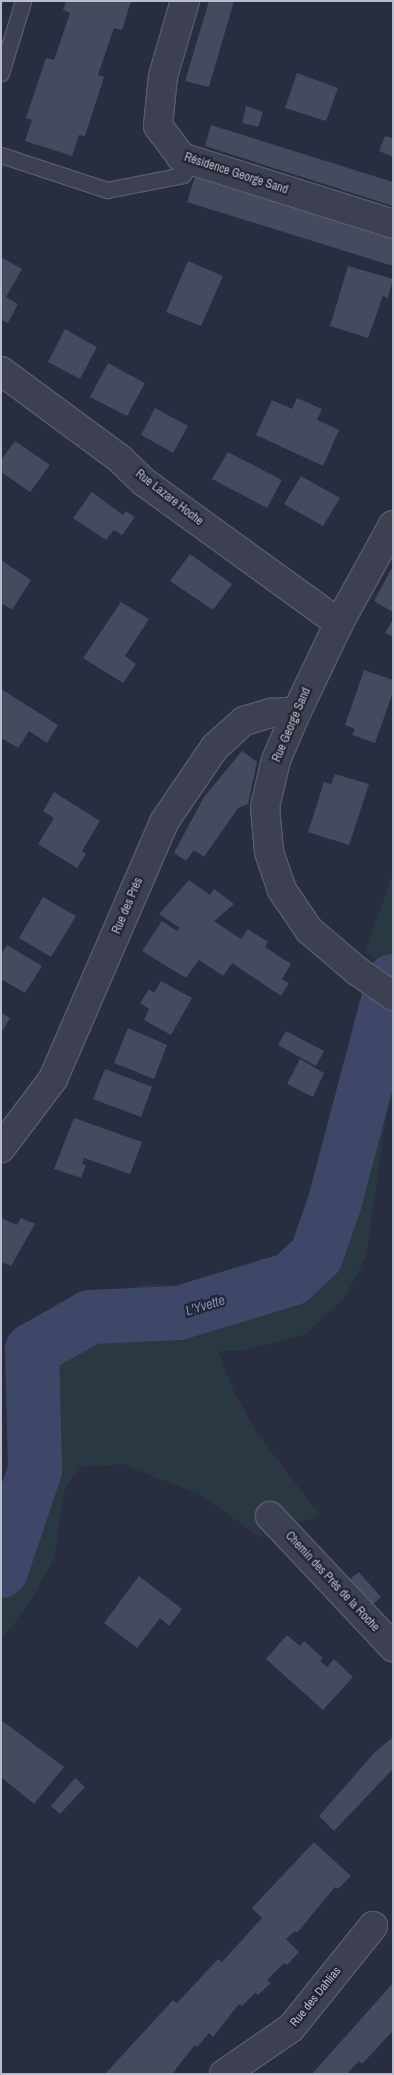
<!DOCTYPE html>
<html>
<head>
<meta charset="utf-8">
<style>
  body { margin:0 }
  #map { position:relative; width:394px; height:2075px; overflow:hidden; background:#282d40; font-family:"Archivo Narrow",sans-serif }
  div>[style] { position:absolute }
  .green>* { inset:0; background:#2a3941 }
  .river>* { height:54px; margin:-27px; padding:0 27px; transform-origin:27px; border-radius:27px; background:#3f4768 }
  .building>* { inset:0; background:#454a5f }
  .roads { filter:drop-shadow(1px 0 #575b6a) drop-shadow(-1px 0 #575b6a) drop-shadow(0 1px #575b6a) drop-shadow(0 -1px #575b6a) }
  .service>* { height:15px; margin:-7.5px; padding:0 7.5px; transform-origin:7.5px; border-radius:7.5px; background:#3c4050 }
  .minor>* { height:28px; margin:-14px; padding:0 14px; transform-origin:14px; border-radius:14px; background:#3c4050 }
  .tertiary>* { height:28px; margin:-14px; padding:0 14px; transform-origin:14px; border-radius:14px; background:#3c4050 }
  span { translate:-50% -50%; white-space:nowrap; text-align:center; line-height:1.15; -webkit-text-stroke:4.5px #212535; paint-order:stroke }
  .street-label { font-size:12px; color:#b9bcca }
  .water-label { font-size:14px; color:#838caf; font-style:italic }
  .frame { position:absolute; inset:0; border:2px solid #b9bcca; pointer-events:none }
</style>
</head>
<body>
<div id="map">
  <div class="green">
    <div style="clip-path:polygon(393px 873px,393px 969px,365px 953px)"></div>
    <div style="clip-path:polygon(358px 1002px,393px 1022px,393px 1102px,388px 1102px,366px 1258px,343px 1299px,306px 1334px,243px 1351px,218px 1351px,232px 1387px,256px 1432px,320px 1515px,261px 1538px,201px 1495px,122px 1464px,81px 1467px,65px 1488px,54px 1558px,32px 1599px,1px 1641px,1px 1535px,15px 1477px,20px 1418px,21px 1347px,48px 1319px,101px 1295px,149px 1284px,211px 1288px,279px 1266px,305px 1240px,323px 1197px,341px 1086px,358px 1030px)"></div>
  </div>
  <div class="river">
    <div style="left:1px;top:1571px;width:107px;rotate:-71.4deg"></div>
    <div style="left:35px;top:1470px;width:120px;rotate:-91.4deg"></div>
    <div style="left:32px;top:1350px;width:67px;rotate:-29.6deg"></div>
    <div style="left:90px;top:1317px;width:89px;rotate:-2.6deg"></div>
    <div style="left:179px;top:1313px;width:117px;rotate:-16.9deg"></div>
    <div style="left:291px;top:1279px;width:34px;rotate:-43deg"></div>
    <div style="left:316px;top:1256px;width:54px;rotate:-70.6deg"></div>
    <div style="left:334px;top:1205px;width:232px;rotate:-75.2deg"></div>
  </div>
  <div class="building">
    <div style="clip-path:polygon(66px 1px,131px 1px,122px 30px,114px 28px,98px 75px,104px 77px,85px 136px,79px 135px,72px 156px,25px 141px,32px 120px,26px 118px,46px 58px,54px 60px,70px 13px,63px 10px)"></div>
    <div style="clip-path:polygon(209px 1px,234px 1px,209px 87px,185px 81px)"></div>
    <div style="clip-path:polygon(297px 73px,338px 88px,326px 121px,285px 108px)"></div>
    <div style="clip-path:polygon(246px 106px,263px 112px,258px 127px,242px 123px)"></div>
    <div style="clip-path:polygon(211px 125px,393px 182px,393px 206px,205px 146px)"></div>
    <div style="clip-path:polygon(385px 136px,393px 138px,393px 157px,379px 151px)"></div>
    <div style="clip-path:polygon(195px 177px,393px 239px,393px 266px,187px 202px)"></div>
    <div style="clip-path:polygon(1px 257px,22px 269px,6px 297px,18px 304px,8px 323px,1px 320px)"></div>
    <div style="clip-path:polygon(188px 261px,223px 276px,201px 326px,166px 312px)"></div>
    <div style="clip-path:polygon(348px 266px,393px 279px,388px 298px,383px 296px,368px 338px,330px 326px)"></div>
    <div style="clip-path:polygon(65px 329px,97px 347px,80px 379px,48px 362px)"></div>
    <div style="clip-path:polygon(108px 363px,145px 383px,127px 416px,90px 397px)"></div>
    <div style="clip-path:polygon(297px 398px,322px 409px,317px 420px,339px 430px,323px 466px,256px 435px,272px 400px,292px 409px)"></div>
    <div style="clip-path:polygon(155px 408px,188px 426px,173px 453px,141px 435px)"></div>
    <div style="clip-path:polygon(15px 441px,50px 465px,30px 492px,1px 472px,1px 460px)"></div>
    <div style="clip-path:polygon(228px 452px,282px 480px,267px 508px,212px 479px)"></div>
    <div style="clip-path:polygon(301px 476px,340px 498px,323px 526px,284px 504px)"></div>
    <div style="clip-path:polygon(92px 492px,123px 515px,126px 511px,135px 517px,122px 535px,114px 530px,106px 540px,73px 518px)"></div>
    <div style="clip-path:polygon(190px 554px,232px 584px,213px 610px,170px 581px)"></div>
    <div style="clip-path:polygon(1px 560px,31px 580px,12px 610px,1px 603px)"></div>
    <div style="clip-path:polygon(393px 566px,393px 612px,374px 601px)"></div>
    <div style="clip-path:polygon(121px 602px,149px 619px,125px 656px,136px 664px,123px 683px,83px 658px)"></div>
    <div style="clip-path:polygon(393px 619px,393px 637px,385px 633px)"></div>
    <div style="clip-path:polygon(364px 670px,393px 680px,393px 692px,375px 743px,352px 735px,355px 729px,345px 725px)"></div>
    <div style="clip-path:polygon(1px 689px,58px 725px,47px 743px,29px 731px,18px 748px,1px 738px)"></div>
    <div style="clip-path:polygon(242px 751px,257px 762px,248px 804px,238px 808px,204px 857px,194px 850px,186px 861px,174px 853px,176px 849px,204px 797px)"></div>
    <div style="clip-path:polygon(335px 774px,369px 784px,349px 845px,308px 832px,324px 782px,331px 784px)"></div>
    <div style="clip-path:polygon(54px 792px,100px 821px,82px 851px,86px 854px,77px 868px,38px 844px,54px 818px,43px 811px)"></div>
    <div style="clip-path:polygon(189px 880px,210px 895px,214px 889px,234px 904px,214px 921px,241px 939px,248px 929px,268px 942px,265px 947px,291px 964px,282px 979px,289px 983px,281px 996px,232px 963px,223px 976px,199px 960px,186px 978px,142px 951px,162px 921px,177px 931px,180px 928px,159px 914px)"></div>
    <div style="clip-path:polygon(43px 897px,76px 916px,51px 957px,19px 938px)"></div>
    <div style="clip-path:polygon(7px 945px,42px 966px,25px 993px,1px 979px,1px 954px)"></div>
    <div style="clip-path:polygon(161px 981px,192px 998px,171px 1035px,144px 1020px,149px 1009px,140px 1003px,149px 989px,154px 993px)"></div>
    <div style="clip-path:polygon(1px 1012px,10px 1018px,1px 1033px)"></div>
    <div style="clip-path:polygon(128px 1028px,167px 1045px,154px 1079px,114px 1063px)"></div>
    <div style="clip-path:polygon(286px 1031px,324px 1051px,316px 1066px,278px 1045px)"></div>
    <div style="clip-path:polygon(300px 1059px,324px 1073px,313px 1097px,287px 1084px)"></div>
    <div style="clip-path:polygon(105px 1069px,152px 1087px,141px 1117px,93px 1099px)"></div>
    <div style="clip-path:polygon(74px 1118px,142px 1142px,130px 1174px,84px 1158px,82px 1164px,86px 1165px,81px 1178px,54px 1169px)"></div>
    <div style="clip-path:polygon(1px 1218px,17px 1225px,21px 1218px,35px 1224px,11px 1266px,1px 1262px)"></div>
    <div style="clip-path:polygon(359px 1572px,381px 1597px,371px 1606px,349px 1580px)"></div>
    <div style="clip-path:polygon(139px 1576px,182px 1609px,169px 1626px,160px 1618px,137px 1648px,104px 1623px)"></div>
    <div style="clip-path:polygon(287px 1635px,300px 1646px,304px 1641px,323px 1658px,320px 1661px,327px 1667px,334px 1659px,353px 1677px,323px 1710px,266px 1659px)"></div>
    <div style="clip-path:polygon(1px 1720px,64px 1767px,34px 1804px,1px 1777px)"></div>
    <div style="clip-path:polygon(393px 1737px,393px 1769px,334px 1831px,319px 1816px,375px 1752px)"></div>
    <div style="clip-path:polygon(75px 1778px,85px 1787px,60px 1814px,51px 1806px)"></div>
    <div style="clip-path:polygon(314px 1842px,351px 1876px,338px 1889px,335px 1887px,297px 1933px,295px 1931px,286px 1939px,299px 1952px,287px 1965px,284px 1963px,267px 1980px,271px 1983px,258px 1995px,255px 1993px,242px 2006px,239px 2004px,213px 2037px,209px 2033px,197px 2047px,195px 2045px,172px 2074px,105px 2074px,173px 2000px,177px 2003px,218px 1959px,222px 1962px,262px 1918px,252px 1908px)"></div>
    <div style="clip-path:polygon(393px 1983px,393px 2031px,362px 2064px,359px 2061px,347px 2074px,312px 2074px)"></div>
  </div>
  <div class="roads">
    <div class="service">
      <div style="left:1px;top:73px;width:75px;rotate:-73deg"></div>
      <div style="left:1px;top:155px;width:112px;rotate:18.3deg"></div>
      <div style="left:107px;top:190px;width:77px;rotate:-11.2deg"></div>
      <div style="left:183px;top:175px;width:17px;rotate:-57deg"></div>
    </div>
    <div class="minor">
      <div style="left:185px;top:1px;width:78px;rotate:106.3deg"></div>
      <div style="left:163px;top:76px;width:50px;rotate:95.7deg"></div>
      <div style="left:158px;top:126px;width:39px;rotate:53deg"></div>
      <div style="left:181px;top:157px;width:222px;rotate:17.5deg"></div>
      <div style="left:1px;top:1148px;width:86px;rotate:-53deg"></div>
      <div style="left:53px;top:1079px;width:280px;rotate:-66.6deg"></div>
      <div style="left:164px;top:822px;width:91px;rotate:-55.8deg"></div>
      <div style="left:215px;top:747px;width:39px;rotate:-42deg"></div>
      <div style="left:244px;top:721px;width:28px;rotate:-17deg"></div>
      <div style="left:271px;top:713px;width:26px;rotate:-4deg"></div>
      <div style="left:270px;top:1516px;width:180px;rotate:46.8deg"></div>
      <div style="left:224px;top:2074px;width:81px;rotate:-34.5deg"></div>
      <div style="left:291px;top:2028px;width:131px;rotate:-51.2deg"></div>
    </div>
    <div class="tertiary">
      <div style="left:1px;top:371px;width:147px;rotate:36.4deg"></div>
      <div style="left:119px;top:458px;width:35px;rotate:44deg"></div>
      <div style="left:144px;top:482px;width:241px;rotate:35.9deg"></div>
      <div style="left:393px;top:525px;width:112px;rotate:118.9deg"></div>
      <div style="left:339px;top:623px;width:98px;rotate:115.5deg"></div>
      <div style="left:297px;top:711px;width:53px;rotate:113.2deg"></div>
      <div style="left:276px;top:760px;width:48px;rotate:103.2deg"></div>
      <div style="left:265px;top:807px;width:45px;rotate:84.9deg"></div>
      <div style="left:269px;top:852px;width:40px;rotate:71.1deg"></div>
      <div style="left:282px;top:890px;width:48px;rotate:56deg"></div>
      <div style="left:309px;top:930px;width:63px;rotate:40.5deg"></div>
      <div style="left:357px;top:971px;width:44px;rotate:34.8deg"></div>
    </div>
  </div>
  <div class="street-label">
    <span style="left:236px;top:174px;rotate:18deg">Résidence George Sand</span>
    <span style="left:169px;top:498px;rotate:38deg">Rue Lazare Hoche</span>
    <span style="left:292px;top:725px;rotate:-67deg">Rue George Sand</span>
    <span style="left:128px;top:906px;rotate:-67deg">Rue des Prés</span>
    <span style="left:332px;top:1582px;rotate:47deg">Chemin des Prés de la Roche</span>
    <span style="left:316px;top:1997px;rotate:-51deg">Rue des Dahlias</span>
  </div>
  <div class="water-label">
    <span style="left:205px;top:1305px;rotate:-17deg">L'Yvette</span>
  </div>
  <div class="frame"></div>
</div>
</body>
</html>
